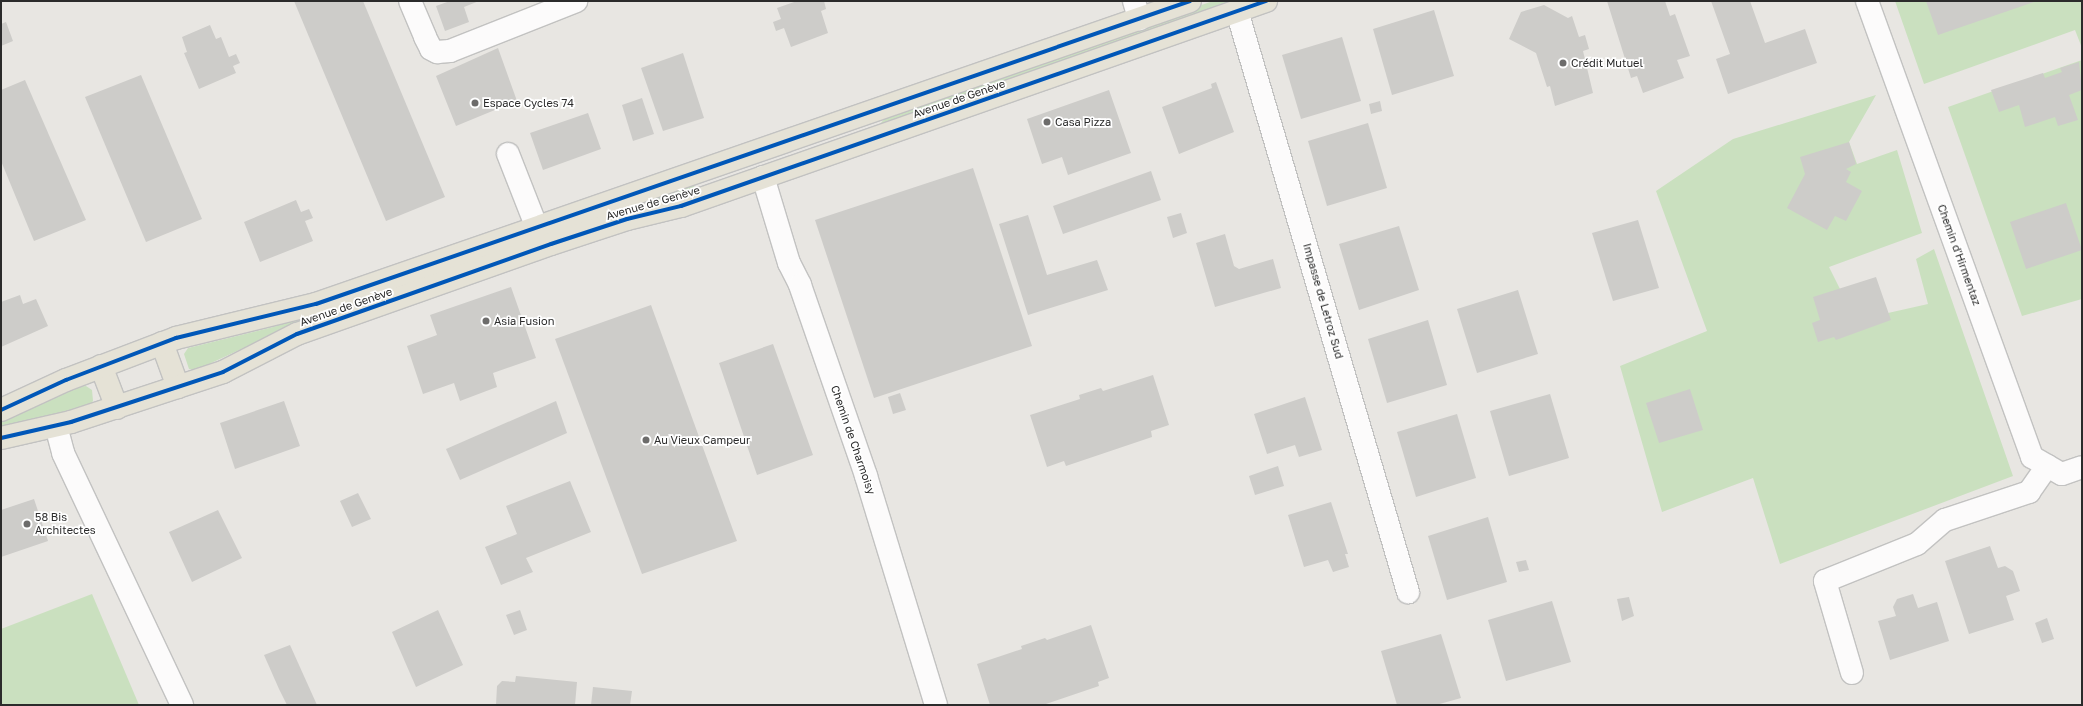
<!DOCTYPE html>
<html>
<head>
<meta charset="utf-8">
<style>
  body { margin:0 }
  #map { position:relative; width:2083px; height:706px; overflow:hidden; background:#e8e6e2; font-family:"Golos Text",sans-serif }
  div>[style] { position:absolute }
  .green>* { inset:0; background:#cae0bf }
  .building>* { inset:0; background:#cdccc9 }
  .roads { filter:drop-shadow(1px 0 #c2c2c1) drop-shadow(-1px 0 #c2c2c1) drop-shadow(0 1px #c2c2c1) drop-shadow(0 -1px #c2c2c1) }
  .minor>* { height:22px; margin:-11px; padding:0 11px; transform-origin:11px; border-radius:11px; background:#fcfbfb }
  .major>* { height:22px; margin:-11px; padding:0 11px; transform-origin:11px; border-radius:11px; background:#e5e2d6 }
  .cycleway>* { height:4px; margin:-2px; padding:0 2px; transform-origin:2px; border-radius:2px; background:#0057b8 }
  .dots>* { width:11px; height:11px; translate:-50% -50%; box-sizing:border-box; border:2px solid #fff; border-radius:50% }
  span { translate:-50% -50%; white-space:nowrap; text-align:center; line-height:1.15; -webkit-text-stroke:3.5px #fff; paint-order:stroke }
  .poi-label { font-size:11px; color:#2b2b2b }
  .left { translate:0 -50%; text-align:left }
  .street-label { font-size:11px; color:#2b2b2b }
  .frame { position:absolute; inset:0; border:2px solid #2b2b2b; pointer-events:none }
</style>
</head>
<body>
<div id="map">
  <div class="green">
    <div style="clip-path:polygon(1213px 1px,1239px 1px,879px 125px,890px 113px)"></div>
    <div style="clip-path:polygon(1895px 1px,2082px 1px,2082px 48px,2075px 30px,1924px 84px)"></div>
    <div style="clip-path:polygon(2082px 60px,2082px 299px,2022px 316px,1948px 107px)"></div>
    <div style="clip-path:polygon(1876px 95px,1849px 142px,1857px 164px,1897px 150px,1922px 233px,1829px 267px,1840px 289px,1888px 313px,1928px 304px,1916px 259px,1934px 249px,2013px 476px,1780px 564px,1753px 478px,1662px 512px,1620px 366px,1707px 331px,1656px 191px,1733px 139px)"></div>
    <div style="clip-path:polygon(693px 183px,695px 189px,276px 333px,196px 370px,189px 369px,184px 354px,188px 348px,273px 327px)"></div>
    <div style="clip-path:polygon(86px 386px,92px 390px,93px 401px,88px 408px,1px 428px,1px 421px,73px 387px)"></div>
    <div style="clip-path:polygon(92px 594px,139px 705px,1px 705px,1px 629px)"></div>
  </div>
  <div class="building">
    <div style="clip-path:polygon(294px 1px,363px 1px,445px 197px,386px 221px)"></div>
    <div style="clip-path:polygon(450px 1px,479px 1px,464px 7px,469px 22px,445px 31px,436px 6px)"></div>
    <div style="clip-path:polygon(797px 1px,824px 1px,826px 9px,821px 11px,828px 33px,791px 47px,784px 28px,776px 31px,773px 22px,781px 19px,777px 8px)"></div>
    <div style="clip-path:polygon(1607px 1px,1665px 1px,1670px 16px,1675px 14px,1690px 56px,1677px 60px,1684px 78px,1643px 93px,1637px 76px,1631px 78px)"></div>
    <div style="clip-path:polygon(1711px 1px,1750px 1px,1765px 43px,1805px 29px,1817px 63px,1728px 94px,1716px 59px,1730px 54px)"></div>
    <div style="clip-path:polygon(1926px 1px,2033px 1px,2034px 2px,1938px 35px)"></div>
    <div style="clip-path:polygon(1544px 5px,1568px 18px,1572px 16px,1579px 37px,1585px 35px,1589px 49px,1583px 51px,1593px 93px,1555px 106px,1550px 86px,1547px 87px,1536px 53px,1509px 39px,1521px 12px)"></div>
    <div style="clip-path:polygon(1434px 10px,1454px 76px,1392px 95px,1373px 29px)"></div>
    <div style="clip-path:polygon(6px 22px,13px 41px,1px 46px,1px 24px)"></div>
    <div style="clip-path:polygon(210px 25px,216px 39px,221px 37px,229px 57px,236px 54px,240px 63px,233px 66px,236px 73px,199px 89px,184px 53px,187px 52px,182px 37px)"></div>
    <div style="clip-path:polygon(1342px 37px,1361px 101px,1301px 119px,1282px 55px)"></div>
    <div style="clip-path:polygon(498px 48px,517px 101px,456px 126px,436px 76px)"></div>
    <div style="clip-path:polygon(683px 53px,704px 118px,663px 131px,641px 68px)"></div>
    <div style="clip-path:polygon(2079px 62px,2082px 90px,2069px 95px,2078px 120px,2058px 126px,2055px 117px,2025px 127px,2019px 105px,1999px 112px,1991px 90px,2043px 73px,2045px 78px,2062px 72px,2060px 68px)"></div>
    <div style="clip-path:polygon(141px 75px,202px 219px,146px 242px,85px 97px)"></div>
    <div style="clip-path:polygon(25px 80px,86px 220px,34px 241px,1px 161px,1px 90px)"></div>
    <div style="clip-path:polygon(1216px 82px,1234px 132px,1179px 154px,1162px 107px,1212px 88px,1211px 84px)"></div>
    <div style="clip-path:polygon(1109px 90px,1131px 153px,1068px 175px,1062px 157px,1042px 164px,1027px 119px)"></div>
    <div style="clip-path:polygon(642px 98px,654px 134px,633px 141px,622px 105px)"></div>
    <div style="clip-path:polygon(1380px 101px,1382px 111px,1371px 114px,1369px 104px)"></div>
    <div style="clip-path:polygon(588px 113px,601px 149px,543px 170px,530px 133px)"></div>
    <div style="clip-path:polygon(1368px 123px,1387px 188px,1327px 206px,1308px 141px)"></div>
    <div style="clip-path:polygon(1849px 142px,1856px 164px,1846px 169px,1851px 172px,1846px 182px,1862px 191px,1846px 221px,1835px 216px,1827px 230px,1787px 208px,1805px 174px,1800px 157px)"></div>
    <div style="clip-path:polygon(973px 168px,1032px 346px,874px 398px,815px 220px)"></div>
    <div style="clip-path:polygon(1151px 171px,1161px 200px,1063px 234px,1053px 206px)"></div>
    <div style="clip-path:polygon(296px 200px,301px 212px,309px 209px,313px 218px,305px 221px,313px 241px,260px 262px,244px 222px)"></div>
    <div style="clip-path:polygon(2066px 203px,2082px 250px,2026px 269px,2010px 222px)"></div>
    <div style="clip-path:polygon(1181px 213px,1187px 233px,1173px 238px,1167px 217px)"></div>
    <div style="clip-path:polygon(1028px 215px,1047px 275px,1097px 260px,1108px 290px,1028px 315px,999px 224px)"></div>
    <div style="clip-path:polygon(1638px 220px,1659px 288px,1613px 301px,1592px 233px)"></div>
    <div style="clip-path:polygon(1399px 226px,1419px 290px,1359px 310px,1339px 244px)"></div>
    <div style="clip-path:polygon(1225px 234px,1234px 266px,1239px 269px,1273px 259px,1281px 288px,1215px 307px,1196px 243px)"></div>
    <div style="clip-path:polygon(1876px 277px,1891px 320px,1836px 340px,1834px 337px,1818px 342px,1812px 323px,1820px 320px,1813px 297px)"></div>
    <div style="clip-path:polygon(511px 287px,536px 358px,493px 373px,497px 387px,460px 401px,454px 383px,423px 394px,407px 346px,437px 335px,430px 315px)"></div>
    <div style="clip-path:polygon(1518px 290px,1538px 354px,1477px 373px,1457px 309px)"></div>
    <div style="clip-path:polygon(20px 295px,23px 304px,36px 299px,48px 326px,1px 347px,1px 302px)"></div>
    <div style="clip-path:polygon(651px 305px,737px 541px,642px 574px,555px 339px)"></div>
    <div style="clip-path:polygon(1428px 320px,1447px 385px,1387px 403px,1368px 339px)"></div>
    <div style="clip-path:polygon(773px 344px,813px 455px,757px 475px,719px 363px)"></div>
    <div style="clip-path:polygon(1153px 375px,1169px 425px,1151px 431px,1152px 437px,1066px 466px,1064px 461px,1047px 467px,1030px 415px,1080px 399px,1079px 395px,1101px 388px,1103px 391px)"></div>
    <div style="clip-path:polygon(1690px 389px,1703px 430px,1659px 443px,1646px 403px)"></div>
    <div style="clip-path:polygon(900px 393px,906px 410px,893px 414px,888px 397px)"></div>
    <div style="clip-path:polygon(1550px 394px,1569px 458px,1509px 476px,1490px 411px)"></div>
    <div style="clip-path:polygon(1305px 397px,1322px 450px,1299px 457px,1295px 445px,1267px 454px,1254px 414px)"></div>
    <div style="clip-path:polygon(284px 401px,300px 446px,235px 469px,220px 423px)"></div>
    <div style="clip-path:polygon(556px 401px,567px 433px,460px 480px,446px 449px)"></div>
    <div style="clip-path:polygon(1457px 414px,1476px 478px,1416px 497px,1397px 432px)"></div>
    <div style="clip-path:polygon(1278px 466px,1284px 486px,1255px 495px,1249px 476px)"></div>
    <div style="clip-path:polygon(570px 481px,591px 532px,526px 558px,533px 572px,501px 585px,485px 547px,517px 534px,506px 506px)"></div>
    <div style="clip-path:polygon(358px 493px,371px 519px,352px 527px,340px 501px)"></div>
    <div style="clip-path:polygon(34px 499px,48px 541px,1px 557px,1px 510px)"></div>
    <div style="clip-path:polygon(1331px 502px,1348px 554px,1345px 554px,1349px 567px,1333px 572px,1328px 560px,1304px 567px,1288px 515px)"></div>
    <div style="clip-path:polygon(218px 510px,242px 558px,192px 582px,169px 532px)"></div>
    <div style="clip-path:polygon(1488px 517px,1507px 582px,1447px 600px,1428px 536px)"></div>
    <div style="clip-path:polygon(1990px 546px,1998px 568px,2005px 566px,2013px 571px,2020px 591px,2006px 596px,2014px 620px,1969px 634px,1945px 561px)"></div>
    <div style="clip-path:polygon(1526px 560px,1529px 570px,1519px 572px,1516px 562px)"></div>
    <div style="clip-path:polygon(1913px 594px,1918px 608px,1937px 602px,1949px 641px,1890px 660px,1878px 621px,1896px 616px,1893px 607px,1897px 599px)"></div>
    <div style="clip-path:polygon(1629px 597px,1634px 616px,1622px 621px,1617px 599px)"></div>
    <div style="clip-path:polygon(1552px 601px,1571px 662px,1506px 681px,1488px 620px)"></div>
    <div style="clip-path:polygon(438px 610px,463px 665px,416px 687px,392px 632px)"></div>
    <div style="clip-path:polygon(520px 610px,527px 630px,514px 635px,506px 615px)"></div>
    <div style="clip-path:polygon(2047px 618px,2054px 639px,2042px 643px,2035px 623px)"></div>
    <div style="clip-path:polygon(1091px 625px,1109px 678px,1098px 682px,1099px 686px,1043px 705px,990px 705px,977px 664px,1022px 649px,1021px 646px,1045px 638px,1047px 640px)"></div>
    <div style="clip-path:polygon(1441px 634px,1461px 698px,1436px 705px,1397px 705px,1381px 651px)"></div>
    <div style="clip-path:polygon(290px 645px,317px 705px,287px 705px,279px 689px,264px 655px)"></div>
    <div style="clip-path:polygon(516px 676px,577px 682px,575px 705px,496px 705px,497px 686px,502px 681px,515px 682px)"></div>
    <div style="clip-path:polygon(593px 687px,632px 691px,630px 705px,591px 705px)"></div>
  </div>
  <div class="roads">
    <div class="minor">
      <div style="left:410px;top:1px;width:39px;rotate:67deg"></div>
      <div style="left:425px;top:37px;width:13px;rotate:63deg"></div>
      <div style="left:431px;top:49px;width:7px;rotate:27deg"></div>
      <div style="left:437px;top:52px;width:13px;rotate:-4deg"></div>
      <div style="left:450px;top:51px;width:136px;rotate:-21.6deg"></div>
      <div style="left:1134px;top:1px;width:19px;rotate:74deg"></div>
      <div style="left:1867px;top:1px;width:485px;rotate:70.1deg"></div>
      <div style="left:2032px;top:457px;width:34px;rotate:30deg"></div>
      <div style="left:2062px;top:474px;width:21px;rotate:-19deg"></div>
      <div style="left:1237px;top:11px;width:606px;rotate:73.6deg"></div>
      <div style="left:508px;top:154px;width:79px;rotate:68.6deg"></div>
      <div style="left:763px;top:177px;width:90px;rotate:73.2deg"></div>
      <div style="left:789px;top:263px;width:25px;rotate:63deg"></div>
      <div style="left:800px;top:285px;width:202px;rotate:70.9deg"></div>
      <div style="left:866px;top:476px;width:239px;rotate:73deg"></div>
      <div style="left:56px;top:426px;width:28px;rotate:75deg"></div>
      <div style="left:63px;top:453px;width:279px;rotate:64.7deg"></div>
      <div style="left:1852px;top:673px;width:96px;rotate:-106.4deg"></div>
      <div style="left:1825px;top:581px;width:99px;rotate:-21.9deg"></div>
      <div style="left:1917px;top:544px;width:37px;rotate:-41deg"></div>
      <div style="left:1945px;top:520px;width:89px;rotate:-18.4deg"></div>
      <div style="left:2029px;top:492px;width:32px;rotate:-55deg"></div>
    </div>
    <div class="major">
      <div style="left:162px;top:343px;width:47px;rotate:70deg"></div>
      <div style="left:101px;top:366px;width:45px;rotate:69.1deg"></div>
      <div style="left:1px;top:410px;width:72px;rotate:-24.8deg"></div>
      <div style="left:66px;top:380px;width:118px;rotate:-20.9deg"></div>
      <div style="left:176px;top:338px;width:144px;rotate:-13.7deg"></div>
      <div style="left:316px;top:304px;width:925px;rotate:-19.12deg"></div>
      <div style="left:1px;top:438px;width:72px;rotate:-12.9deg"></div>
      <div style="left:71px;top:422px;width:160px;rotate:-18.2deg"></div>
      <div style="left:223px;top:372px;width:83px;rotate:-27.2deg"></div>
      <div style="left:297px;top:334px;width:269px;rotate:-19.5deg"></div>
      <div style="left:551px;top:244px;width:80px;rotate:-18.2deg"></div>
      <div style="left:627px;top:219px;width:56px;rotate:-13.5deg"></div>
      <div style="left:681px;top:206px;width:620px;rotate:-19.31deg"></div>
    </div>
  </div>
  <div class="cycleway">
    <div style="left:1px;top:410px;width:72px;rotate:-24.8deg"></div>
    <div style="left:66px;top:380px;width:118px;rotate:-20.9deg"></div>
    <div style="left:176px;top:338px;width:144px;rotate:-13.7deg"></div>
    <div style="left:316px;top:304px;width:925px;rotate:-19.12deg"></div>
    <div style="left:1px;top:438px;width:72px;rotate:-12.9deg"></div>
    <div style="left:71px;top:422px;width:160px;rotate:-18.2deg"></div>
    <div style="left:223px;top:372px;width:83px;rotate:-27.2deg"></div>
    <div style="left:297px;top:334px;width:269px;rotate:-19.5deg"></div>
    <div style="left:551px;top:244px;width:80px;rotate:-18.2deg"></div>
    <div style="left:627px;top:219px;width:56px;rotate:-13.5deg"></div>
    <div style="left:681px;top:206px;width:620px;rotate:-19.31deg"></div>
  </div>
  <div class="dots">
    <div style="left:1563px;top:63px;background:#6d6c6b"></div>
    <div style="left:475px;top:103px;background:#6d6c6b"></div>
    <div style="left:1047px;top:122px;background:#6d6c6b"></div>
    <div style="left:486px;top:321px;background:#6d6c6b"></div>
    <div style="left:646px;top:440px;background:#6d6c6b"></div>
    <div style="left:27px;top:524px;background:#6d6c6b"></div>
  </div>
  <div class="poi-label">
    <span class="left" style="left:1571px;top:63px">Crédit Mutuel</span>
    <span class="left" style="left:483px;top:103px">Espace Cycles 74</span>
    <span class="left" style="left:1055px;top:122px">Casa Pizza</span>
    <span class="left" style="left:494px;top:321px">Asia Fusion</span>
    <span class="left" style="left:654px;top:440px">Au Vieux Campeur</span>
    <span class="left" style="left:35px;top:524px">58 Bis<br>Architectes</span>
  </div>
  <div class="street-label">
    <span style="left:959px;top:99px;rotate:-19deg">Avenue de Genève</span>
    <span style="left:653px;top:203px;rotate:-16deg">Avenue de Genève</span>
    <span style="left:1959px;top:255px;rotate:70deg">Chemin d'Hirmentaz</span>
    <span style="left:1323px;top:301px;rotate:74deg">Impasse de Letroz Sud</span>
    <span style="left:346px;top:307px;rotate:-19deg">Avenue de Genève</span>
    <span style="left:853px;top:440px;rotate:71deg">Chemin de Charmoisy</span>
  </div>
  <div class="frame"></div>
</div>
</body>
</html>
